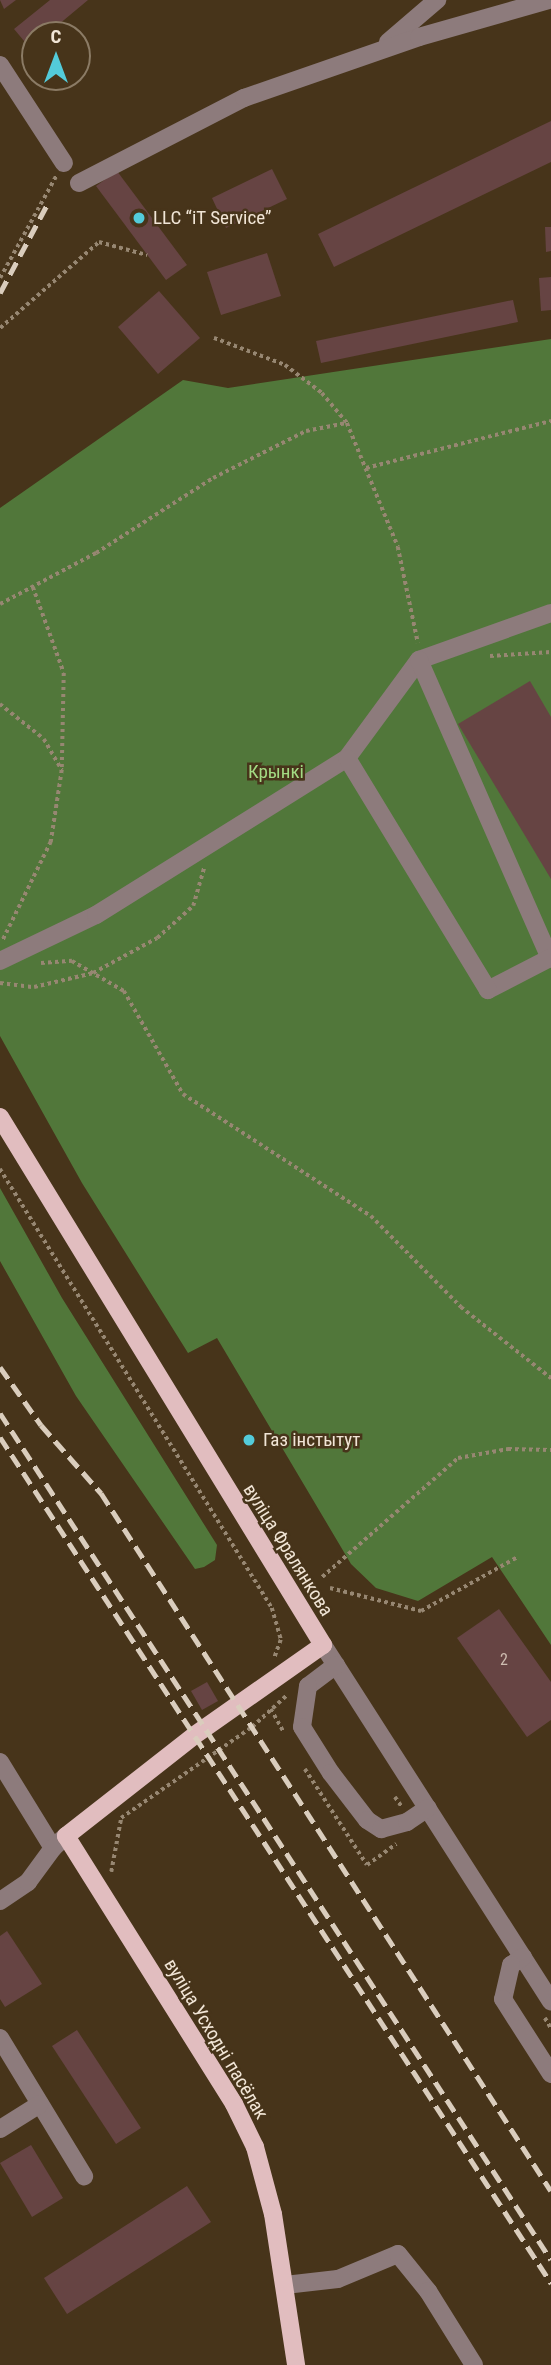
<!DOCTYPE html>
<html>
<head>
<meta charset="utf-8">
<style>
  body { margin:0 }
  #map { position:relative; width:551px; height:2365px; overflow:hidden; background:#47341a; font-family:"Roboto Condensed",sans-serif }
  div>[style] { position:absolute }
  .forest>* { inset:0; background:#51773a }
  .building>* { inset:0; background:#664443 }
  .path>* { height:3.5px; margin-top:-1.75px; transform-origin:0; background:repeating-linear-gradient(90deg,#978772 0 3.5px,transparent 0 7px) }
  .minor>* { height:18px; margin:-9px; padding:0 9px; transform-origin:9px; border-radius:9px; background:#8d7b7c }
  .major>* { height:18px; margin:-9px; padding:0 9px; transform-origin:9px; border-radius:9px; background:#e1bdbf }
  .rail>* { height:5px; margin-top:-2.5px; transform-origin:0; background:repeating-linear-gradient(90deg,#dacdbd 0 14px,transparent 0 21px) }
  .dots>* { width:19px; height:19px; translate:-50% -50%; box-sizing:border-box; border:4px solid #47341a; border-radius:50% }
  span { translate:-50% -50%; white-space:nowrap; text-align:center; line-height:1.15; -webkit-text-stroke:5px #47341a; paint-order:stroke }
  .number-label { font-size:16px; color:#cebdb1 }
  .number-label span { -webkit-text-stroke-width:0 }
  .poi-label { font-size:19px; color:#f1e5d6 }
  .left { translate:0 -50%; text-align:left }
  .park-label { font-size:19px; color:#a3da83 }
  .street-label { font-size:19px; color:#f1e5d6 }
  .north { position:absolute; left:21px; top:21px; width:70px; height:70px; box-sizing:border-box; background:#47341a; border:2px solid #8b7b65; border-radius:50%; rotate:0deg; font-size:19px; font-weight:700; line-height:28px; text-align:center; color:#f1e5d6 }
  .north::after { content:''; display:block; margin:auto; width:24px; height:32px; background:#53cbda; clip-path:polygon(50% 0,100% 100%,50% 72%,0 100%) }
</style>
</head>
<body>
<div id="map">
  <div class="forest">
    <div style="clip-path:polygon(551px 339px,551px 1645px,492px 1557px,418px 1601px,376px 1588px,351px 1564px,217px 1338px,188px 1353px,82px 1183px,0 1036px,0 508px,183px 380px,228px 388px)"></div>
    <div style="clip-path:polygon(0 1188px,62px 1298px,217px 1545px,215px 1560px,204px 1567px,195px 1569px,76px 1396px,0 1261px)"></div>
  </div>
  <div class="building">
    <div style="clip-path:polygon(0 0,16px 0,4px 9px)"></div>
    <div style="clip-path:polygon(50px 0,88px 0,46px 35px,35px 35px,30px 48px,14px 29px)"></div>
    <div style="clip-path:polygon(551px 121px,551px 162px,334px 267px,318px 234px)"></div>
    <div style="clip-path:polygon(272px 169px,287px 199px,226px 228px,212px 198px)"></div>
    <div style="clip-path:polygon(117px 171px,187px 265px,166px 280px,96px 186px)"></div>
    <div style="clip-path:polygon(545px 227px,551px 227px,551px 251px,546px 252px)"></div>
    <div style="clip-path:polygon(267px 253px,281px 296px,221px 315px,207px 272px)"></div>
    <div style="clip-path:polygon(551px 277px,551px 310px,541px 311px,539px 278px)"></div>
    <div style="clip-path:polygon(159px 291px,200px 338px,158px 374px,118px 327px)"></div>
    <div style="clip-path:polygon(513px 300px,518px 322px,321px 363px,316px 341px)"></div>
    <div style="clip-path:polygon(530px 681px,551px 717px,551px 879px,458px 724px)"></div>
    <div style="clip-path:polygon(499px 1609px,551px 1682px,551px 1720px,527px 1737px,457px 1638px)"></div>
    <div style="clip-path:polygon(207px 1682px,218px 1701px,202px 1710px,191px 1691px)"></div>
    <div style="clip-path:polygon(7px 1931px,42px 1984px,5px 2007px,0 1999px,0 1936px)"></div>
    <div style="clip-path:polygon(77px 2030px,141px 2128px,116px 2144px,52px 2046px)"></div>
    <div style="clip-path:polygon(31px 2145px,63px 2198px,32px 2217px,0 2163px)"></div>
    <div style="clip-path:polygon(187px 2186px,211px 2222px,67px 2314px,44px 2278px)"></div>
  </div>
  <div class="path">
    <div style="left:0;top:278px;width:116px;rotate:-61.2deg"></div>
    <div style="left:0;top:328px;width:131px;rotate:-41deg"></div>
    <div style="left:99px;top:242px;width:50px;rotate:15.2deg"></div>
    <div style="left:214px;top:338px;width:76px;rotate:20.8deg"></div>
    <div style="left:285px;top:365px;width:46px;rotate:37.1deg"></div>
    <div style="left:322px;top:393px;width:39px;rotate:50deg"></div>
    <div style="left:347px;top:423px;width:134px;rotate:67.6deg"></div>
    <div style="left:398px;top:547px;width:98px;rotate:78.2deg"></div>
    <div style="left:366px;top:468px;width:191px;rotate:-14.3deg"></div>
    <div style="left:33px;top:587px;width:91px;rotate:70.2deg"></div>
    <div style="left:64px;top:673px;width:95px;rotate:91.2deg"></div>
    <div style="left:0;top:604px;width:109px;rotate:-28deg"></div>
    <div style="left:96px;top:553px;width:139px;rotate:-32.7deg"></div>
    <div style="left:213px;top:478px;width:104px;rotate:-26.8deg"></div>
    <div style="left:306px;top:431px;width:41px;rotate:-11.3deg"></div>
    <div style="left:490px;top:656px;width:61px;rotate:-3.8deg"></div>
    <div style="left:0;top:704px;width:56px;rotate:38.5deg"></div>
    <div style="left:44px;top:739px;width:36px;rotate:60deg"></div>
    <div style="left:62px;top:770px;width:73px;rotate:98.7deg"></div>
    <div style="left:51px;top:842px;width:109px;rotate:116.1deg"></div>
    <div style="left:41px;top:963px;width:31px;rotate:-4deg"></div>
    <div style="left:72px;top:961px;width:60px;rotate:30deg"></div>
    <div style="left:124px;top:991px;width:119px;rotate:60.2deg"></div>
    <div style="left:183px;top:1094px;width:224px;rotate:33deg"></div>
    <div style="left:371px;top:1216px;width:128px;rotate:45.3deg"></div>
    <div style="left:461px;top:1307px;width:115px;rotate:38.3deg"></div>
    <div style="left:0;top:983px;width:34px;rotate:7deg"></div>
    <div style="left:34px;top:987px;width:61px;rotate:-13.3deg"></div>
    <div style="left:93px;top:973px;width:73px;rotate:-28.7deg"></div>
    <div style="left:157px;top:938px;width:48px;rotate:-41.6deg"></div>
    <div style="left:193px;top:906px;width:40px;rotate:-74deg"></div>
    <div style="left:0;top:1169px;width:516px;rotate:58.22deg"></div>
    <div style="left:272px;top:1608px;width:33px;rotate:74deg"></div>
    <div style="left:281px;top:1640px;width:20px;rotate:110deg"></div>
    <div style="left:322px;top:1577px;width:181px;rotate:-41.2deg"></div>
    <div style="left:458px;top:1458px;width:51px;rotate:-10.2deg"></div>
    <div style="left:508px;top:1449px;width:43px;rotate:1.3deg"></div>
    <div style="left:330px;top:1588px;width:94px;rotate:14.2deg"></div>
    <div style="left:421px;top:1611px;width:109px;rotate:-29.2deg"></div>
    <div style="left:271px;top:1709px;width:26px;rotate:61deg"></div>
    <div style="left:305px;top:1769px;width:114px;rotate:57.1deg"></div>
    <div style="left:367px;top:1865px;width:36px;rotate:-36deg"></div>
    <div style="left:395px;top:1797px;width:12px;rotate:55deg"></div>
    <div style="left:111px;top:1872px;width:55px;rotate:-79.5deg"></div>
    <div style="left:121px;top:1818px;width:160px;rotate:-34.8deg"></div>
    <div style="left:252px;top:1727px;width:47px;rotate:-42.4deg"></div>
    <div style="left:545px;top:2018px;width:12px;rotate:59deg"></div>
  </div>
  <div class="minor">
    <div style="left:388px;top:42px;width:65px;rotate:-40.6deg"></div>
    <div style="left:0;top:65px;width:117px;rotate:56.9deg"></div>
    <div style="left:79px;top:183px;width:186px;rotate:-27.3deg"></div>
    <div style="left:244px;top:98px;width:185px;rotate:-19.2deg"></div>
    <div style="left:419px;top:37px;width:135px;rotate:-15.9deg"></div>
    <div style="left:419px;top:660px;width:140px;rotate:-19.6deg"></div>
    <div style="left:0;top:961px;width:106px;rotate:-25.6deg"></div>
    <div style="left:96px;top:915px;width:296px;rotate:-32deg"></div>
    <div style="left:347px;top:758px;width:122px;rotate:-53.7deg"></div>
    <div style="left:419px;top:660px;width:326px;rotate:66.3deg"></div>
    <div style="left:550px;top:958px;width:70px;rotate:152.7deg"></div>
    <div style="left:488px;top:990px;width:271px;rotate:-121.3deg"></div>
    <div style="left:323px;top:1645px;width:423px;rotate:57.4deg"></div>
    <div style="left:336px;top:1665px;width:35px;rotate:143deg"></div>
    <div style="left:308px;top:1686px;width:41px;rotate:98.3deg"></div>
    <div style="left:302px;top:1727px;width:54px;rotate:57.8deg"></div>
    <div style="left:331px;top:1773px;width:59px;rotate:52.5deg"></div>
    <div style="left:367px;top:1820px;width:17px;rotate:33deg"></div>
    <div style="left:381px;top:1829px;width:27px;rotate:-15deg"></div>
    <div style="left:407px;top:1822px;width:25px;rotate:-34deg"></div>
    <div style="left:0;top:1762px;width:101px;rotate:58.4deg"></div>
    <div style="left:53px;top:1848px;width:18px;rotate:-43deg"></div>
    <div style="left:0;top:1901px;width:34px;rotate:-34deg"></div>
    <div style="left:28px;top:1882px;width:42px;rotate:-53.7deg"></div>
    <div style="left:523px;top:1957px;width:14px;rotate:146deg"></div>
    <div style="left:511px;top:1965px;width:35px;rotate:103deg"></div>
    <div style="left:503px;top:1999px;width:89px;rotate:57.4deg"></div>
    <div style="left:0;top:2038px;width:162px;rotate:58.7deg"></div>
    <div style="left:0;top:2129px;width:47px;rotate:-32deg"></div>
    <div style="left:285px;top:2285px;width:53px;rotate:-6.5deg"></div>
    <div style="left:338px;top:2279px;width:65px;rotate:-22.6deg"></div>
    <div style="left:398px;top:2254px;width:48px;rotate:51deg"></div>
    <div style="left:428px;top:2291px;width:87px;rotate:58.1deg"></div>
  </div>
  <div class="major">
    <div style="left:0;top:1117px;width:619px;rotate:58.54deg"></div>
    <div style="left:323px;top:1645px;width:156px;rotate:144.9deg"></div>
    <div style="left:195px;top:1735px;width:164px;rotate:141.9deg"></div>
    <div style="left:66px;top:1836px;width:316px;rotate:57.9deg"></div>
    <div style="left:234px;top:2104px;width:48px;rotate:64deg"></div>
    <div style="left:255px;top:2147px;width:69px;rotate:75deg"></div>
    <div style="left:273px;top:2214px;width:153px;rotate:81.3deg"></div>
  </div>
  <div class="rail">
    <div style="left:0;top:293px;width:100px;rotate:-61.9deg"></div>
    <div style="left:0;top:1367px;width:71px;rotate:54.7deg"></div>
    <div style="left:41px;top:1425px;width:91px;rotate:48.6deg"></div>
    <div style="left:101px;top:1493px;width:830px;rotate:57.19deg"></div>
    <div style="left:0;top:1413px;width:1010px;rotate:56.95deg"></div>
    <div style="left:0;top:1437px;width:1010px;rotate:56.92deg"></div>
  </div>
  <div class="dots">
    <div style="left:139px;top:218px;background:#53cbda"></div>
    <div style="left:249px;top:1440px;background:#53cbda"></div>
  </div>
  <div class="number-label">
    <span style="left:504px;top:1660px">2</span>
  </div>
  <div class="poi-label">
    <span class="left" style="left:153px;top:218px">LLC “iT Service”</span>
    <span class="left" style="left:263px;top:1440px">Газ інстытут</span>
  </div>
  <div class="park-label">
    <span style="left:276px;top:772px">Крынкі</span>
  </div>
  <div class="street-label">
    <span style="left:288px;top:1550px;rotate:58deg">вуліца Фралянкова</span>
    <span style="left:216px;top:2039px;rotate:59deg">вуліца Усходні пасёлак</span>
  </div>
  <div class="north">С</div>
</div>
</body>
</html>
